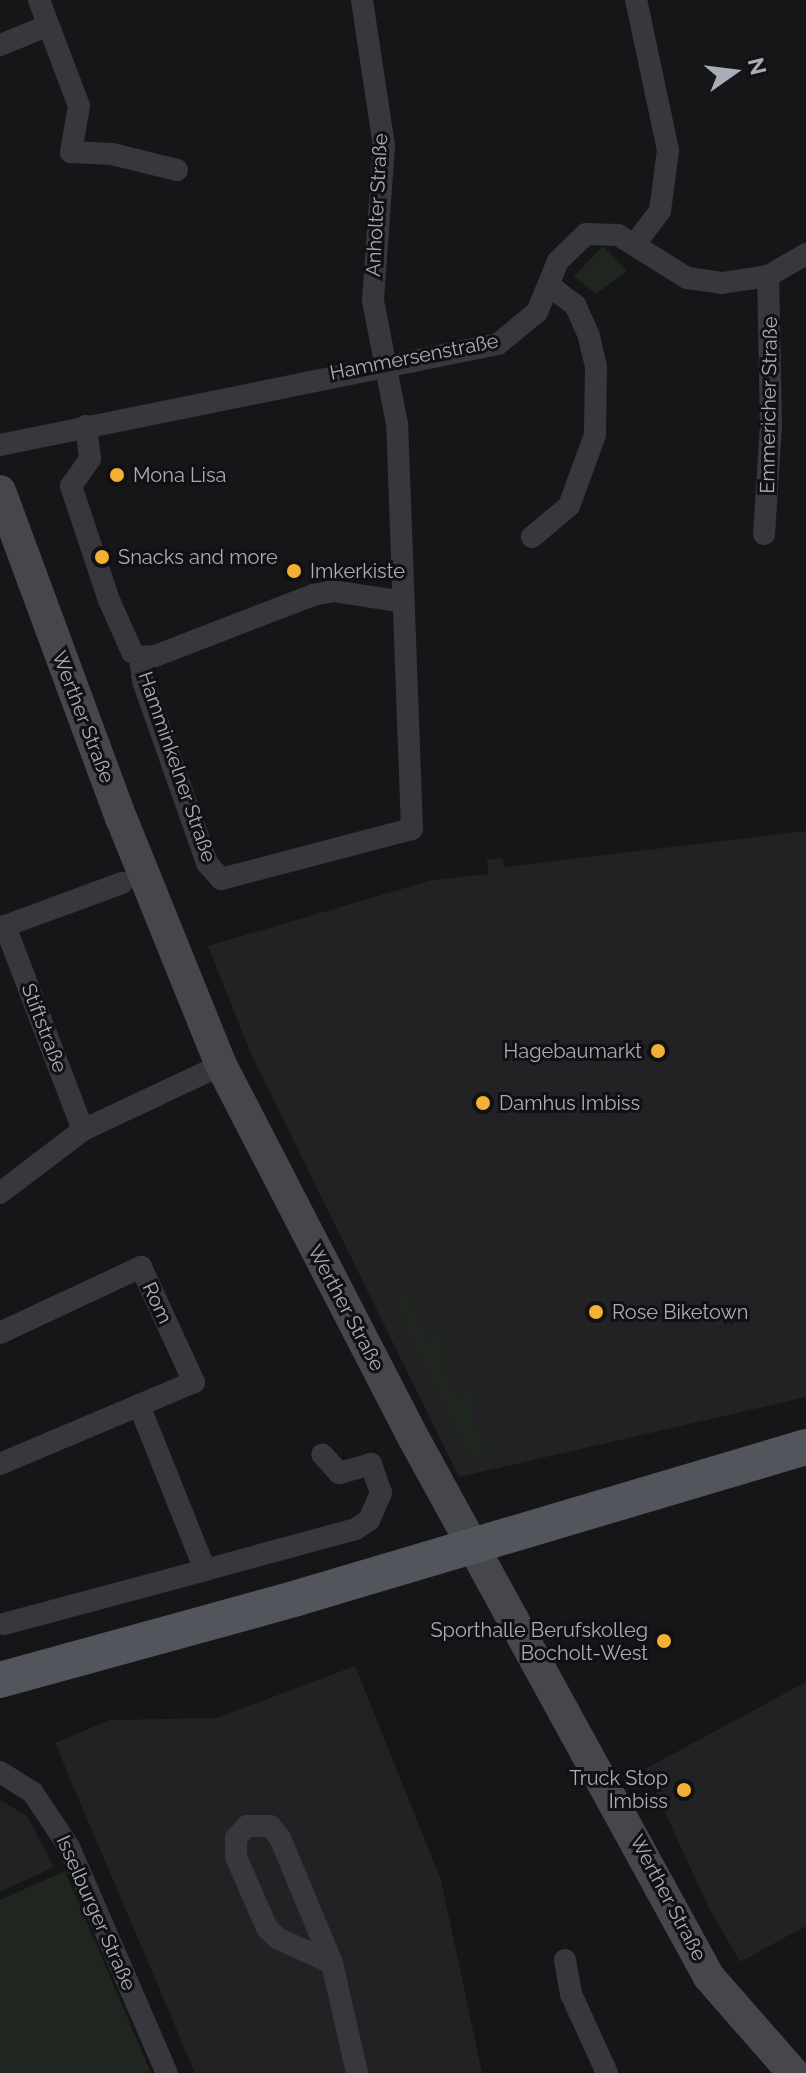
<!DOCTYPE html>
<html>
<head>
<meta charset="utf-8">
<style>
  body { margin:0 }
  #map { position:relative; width:806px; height:2073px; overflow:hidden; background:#161618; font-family:Raleway,sans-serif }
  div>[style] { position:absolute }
  .built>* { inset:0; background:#222225 }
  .green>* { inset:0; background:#1e261f }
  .minor>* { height:22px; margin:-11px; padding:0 11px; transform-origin:11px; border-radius:11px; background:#37383d }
  .secondary>* { height:32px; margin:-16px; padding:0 16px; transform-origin:16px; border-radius:16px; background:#45474d }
  .primary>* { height:36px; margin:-18px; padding:0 18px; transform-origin:18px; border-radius:18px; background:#53555c }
  .dots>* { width:22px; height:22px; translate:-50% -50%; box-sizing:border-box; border:4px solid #111113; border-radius:50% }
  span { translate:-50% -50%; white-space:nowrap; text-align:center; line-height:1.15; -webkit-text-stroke:6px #111113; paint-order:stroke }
  .street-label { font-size:20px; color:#a8adb8 }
  .poi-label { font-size:20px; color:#a8adb8 }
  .left { translate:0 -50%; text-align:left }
  .right { translate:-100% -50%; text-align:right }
  .north { position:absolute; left:694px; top:32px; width:80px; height:80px; -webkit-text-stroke:6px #111113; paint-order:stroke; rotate:76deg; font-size:22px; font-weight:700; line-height:32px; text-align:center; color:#a8adb8 }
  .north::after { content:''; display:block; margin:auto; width:28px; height:36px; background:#a8adb8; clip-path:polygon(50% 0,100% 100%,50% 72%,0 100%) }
</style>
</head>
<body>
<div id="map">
  <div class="built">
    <div style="clip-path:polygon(806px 831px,806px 1397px,459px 1477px,251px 1054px,208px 946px,432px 880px,488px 874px,487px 860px,503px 858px,504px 867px)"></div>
    <div style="clip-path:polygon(355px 1666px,441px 1880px,482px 2073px,195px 2073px,55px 1743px,110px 1720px,217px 1718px)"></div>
    <div style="clip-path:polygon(806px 1682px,806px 1926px,740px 1962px,708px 1906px,645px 1769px)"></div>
    <div style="clip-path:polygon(0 1800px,27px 1816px,54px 1867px,0 1892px)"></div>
  </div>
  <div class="green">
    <div style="clip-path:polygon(603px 246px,627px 271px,596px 294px,574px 276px)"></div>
    <div style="clip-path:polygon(408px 1290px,418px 1292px,412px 1307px,431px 1344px,437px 1327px,446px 1343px,441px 1362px,460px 1398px,466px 1381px,475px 1399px,470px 1417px,489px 1452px,472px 1462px,393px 1300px)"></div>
    <div style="clip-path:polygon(65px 1871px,151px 2073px,0 2073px,0 1900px)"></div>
  </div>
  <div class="minor">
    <div style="left:39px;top:0;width:113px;rotate:69.3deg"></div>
    <div style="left:79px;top:106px;width:47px;rotate:99.9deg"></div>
    <div style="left:71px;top:152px;width:41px;rotate:2.8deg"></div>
    <div style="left:112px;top:154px;width:67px;rotate:13.8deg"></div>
    <div style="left:0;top:45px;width:51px;rotate:-22deg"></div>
    <div style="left:634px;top:245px;width:43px;rotate:-52.6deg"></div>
    <div style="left:660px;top:211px;width:62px;rotate:-82.5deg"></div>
    <div style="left:668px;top:150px;width:153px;rotate:-102deg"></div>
    <div style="left:86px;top:426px;width:33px;rotate:83deg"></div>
    <div style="left:90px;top:459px;width:33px;rotate:125deg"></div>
    <div style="left:71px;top:486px;width:120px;rotate:71.6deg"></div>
    <div style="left:109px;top:600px;width:57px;rotate:66.1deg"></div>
    <div style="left:132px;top:652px;width:9px;rotate:32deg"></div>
    <div style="left:140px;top:657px;width:15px;rotate:-4deg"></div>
    <div style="left:155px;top:656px;width:169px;rotate:-21.1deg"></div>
    <div style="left:313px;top:595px;width:20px;rotate:-11deg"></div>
    <div style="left:333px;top:591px;width:71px;rotate:8.9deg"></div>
    <div style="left:0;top:445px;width:508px;rotate:-11.46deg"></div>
    <div style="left:498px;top:344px;width:50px;rotate:-39.4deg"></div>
    <div style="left:537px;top:312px;width:55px;rotate:-67.6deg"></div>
    <div style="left:558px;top:261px;width:39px;rotate:-44deg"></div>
    <div style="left:586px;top:234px;width:32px;rotate:2deg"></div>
    <div style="left:618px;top:235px;width:81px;rotate:31.9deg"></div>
    <div style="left:687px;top:278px;width:35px;rotate:8deg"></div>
    <div style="left:722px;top:283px;width:47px;rotate:-8.7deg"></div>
    <div style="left:768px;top:276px;width:44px;rotate:-30.1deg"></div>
    <div style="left:764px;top:534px;width:107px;rotate:-86.3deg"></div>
    <div style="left:771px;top:427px;width:151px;rotate:-91.1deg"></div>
    <div style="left:532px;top:537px;width:48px;rotate:-40deg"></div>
    <div style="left:569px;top:506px;width:76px;rotate:-69.9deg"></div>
    <div style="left:595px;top:435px;width:68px;rotate:-89.2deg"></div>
    <div style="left:596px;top:367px;width:32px;rotate:-103deg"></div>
    <div style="left:589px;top:336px;width:34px;rotate:-114deg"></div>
    <div style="left:575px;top:305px;width:31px;rotate:-143deg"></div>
    <div style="left:140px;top:657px;width:24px;rotate:83deg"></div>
    <div style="left:143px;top:681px;width:193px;rotate:70.6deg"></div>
    <div style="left:207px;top:863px;width:21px;rotate:49deg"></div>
    <div style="left:221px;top:879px;width:197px;rotate:-14.7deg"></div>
    <div style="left:412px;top:829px;width:405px;rotate:-92.1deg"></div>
    <div style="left:397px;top:424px;width:126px;rotate:-101deg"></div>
    <div style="left:373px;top:300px;width:154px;rotate:-85.9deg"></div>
    <div style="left:384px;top:146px;width:148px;rotate:-98.6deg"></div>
    <div style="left:5px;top:926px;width:125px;rotate:-20.2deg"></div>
    <div style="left:0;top:928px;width:5px;rotate:-22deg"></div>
    <div style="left:5px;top:926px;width:218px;rotate:69.1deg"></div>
    <div style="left:0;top:1193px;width:104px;rotate:-37.2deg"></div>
    <div style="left:83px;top:1130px;width:153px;rotate:-25.2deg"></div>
    <div style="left:0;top:1333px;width:156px;rotate:-25.1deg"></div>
    <div style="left:141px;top:1267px;width:127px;rotate:65.3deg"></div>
    <div style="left:194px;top:1382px;width:211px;rotate:157.1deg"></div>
    <div style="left:139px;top:1405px;width:178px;rotate:68.2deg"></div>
    <div style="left:205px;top:1570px;width:156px;rotate:-15.2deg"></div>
    <div style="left:356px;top:1529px;width:16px;rotate:-35deg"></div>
    <div style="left:369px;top:1520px;width:30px;rotate:-66deg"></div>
    <div style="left:381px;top:1493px;width:31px;rotate:-109deg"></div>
    <div style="left:371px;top:1464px;width:33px;rotate:164deg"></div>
    <div style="left:339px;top:1473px;width:25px;rotate:-132deg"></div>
    <div style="left:4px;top:1624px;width:208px;rotate:-15deg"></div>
    <div style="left:0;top:1772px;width:39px;rotate:32deg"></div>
    <div style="left:33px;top:1793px;width:65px;rotate:56.3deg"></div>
    <div style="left:69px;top:1847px;width:246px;rotate:66.6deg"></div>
    <div style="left:565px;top:1960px;width:35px;rotate:80deg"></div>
    <div style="left:571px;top:1994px;width:87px;rotate:65.5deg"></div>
    <div style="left:332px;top:1963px;width:60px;rotate:-155.6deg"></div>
    <div style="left:277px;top:1938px;width:14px;rotate:-135deg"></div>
    <div style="left:267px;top:1928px;width:77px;rotate:-113.6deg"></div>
    <div style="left:236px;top:1857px;width:19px;rotate:-90deg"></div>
    <div style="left:236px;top:1838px;width:16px;rotate:-47deg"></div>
    <div style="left:247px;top:1826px;width:23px"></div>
    <div style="left:270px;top:1826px;width:16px;rotate:50deg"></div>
    <div style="left:280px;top:1838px;width:135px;rotate:67.4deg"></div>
    <div style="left:332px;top:1963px;width:113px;rotate:77.2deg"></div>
  </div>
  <div class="secondary">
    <div style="left:0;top:491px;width:351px;rotate:69.7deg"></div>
    <div style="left:122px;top:820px;width:264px;rotate:68deg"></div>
    <div style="left:221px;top:1065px;width:419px;rotate:62.7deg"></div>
    <div style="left:413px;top:1437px;width:616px;rotate:61.27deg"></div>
    <div style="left:709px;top:1977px;width:128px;rotate:48.8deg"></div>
  </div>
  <div class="primary">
    <div style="left:0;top:1680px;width:308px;rotate:-15.4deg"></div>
    <div style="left:297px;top:1598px;width:531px;rotate:-16.52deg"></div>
  </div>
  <div class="dots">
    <div style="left:117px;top:475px;background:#f2b134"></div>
    <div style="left:102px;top:557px;background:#f2b134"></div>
    <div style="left:294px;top:571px;background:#f2b134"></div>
    <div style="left:658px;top:1051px;background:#f2b134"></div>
    <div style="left:483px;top:1103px;background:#f2b134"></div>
    <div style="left:596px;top:1312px;background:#f2b134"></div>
    <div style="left:664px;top:1641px;background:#f2b134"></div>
    <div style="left:684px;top:1790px;background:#f2b134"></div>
  </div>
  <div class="street-label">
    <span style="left:377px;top:205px;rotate:-87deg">Anholter Straße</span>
    <span style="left:414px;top:357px;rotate:-11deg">Hammersenstraße</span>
    <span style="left:769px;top:405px;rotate:-89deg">Emmericher Straße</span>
    <span style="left:83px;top:717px;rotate:69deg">Werther Straße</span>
    <span style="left:177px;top:767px;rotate:71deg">Hamminkelner Straße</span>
    <span style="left:44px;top:1028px;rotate:69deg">Stiftstraße</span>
    <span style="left:157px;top:1303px;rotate:65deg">Rom</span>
    <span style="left:346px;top:1308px;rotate:62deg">Werther Straße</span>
    <span style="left:668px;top:1898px;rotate:62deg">Werther Straße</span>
    <span style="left:96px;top:1913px;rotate:66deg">Isselburger Straße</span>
  </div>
  <div class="poi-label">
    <span class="left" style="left:133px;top:475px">Mona Lisa</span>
    <span class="left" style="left:118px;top:557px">Snacks and more</span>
    <span class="left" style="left:310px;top:571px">Imkerkiste</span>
    <span class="right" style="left:642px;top:1051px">Hagebaumarkt</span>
    <span class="left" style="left:499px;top:1103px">Damhus Imbiss</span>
    <span class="left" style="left:612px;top:1312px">Rose Biketown</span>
    <span class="right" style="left:648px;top:1642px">Sporthalle Berufskolleg<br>Bocholt-West</span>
    <span class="right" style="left:668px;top:1790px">Truck Stop<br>Imbiss</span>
  </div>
  <div class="north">N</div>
</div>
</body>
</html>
